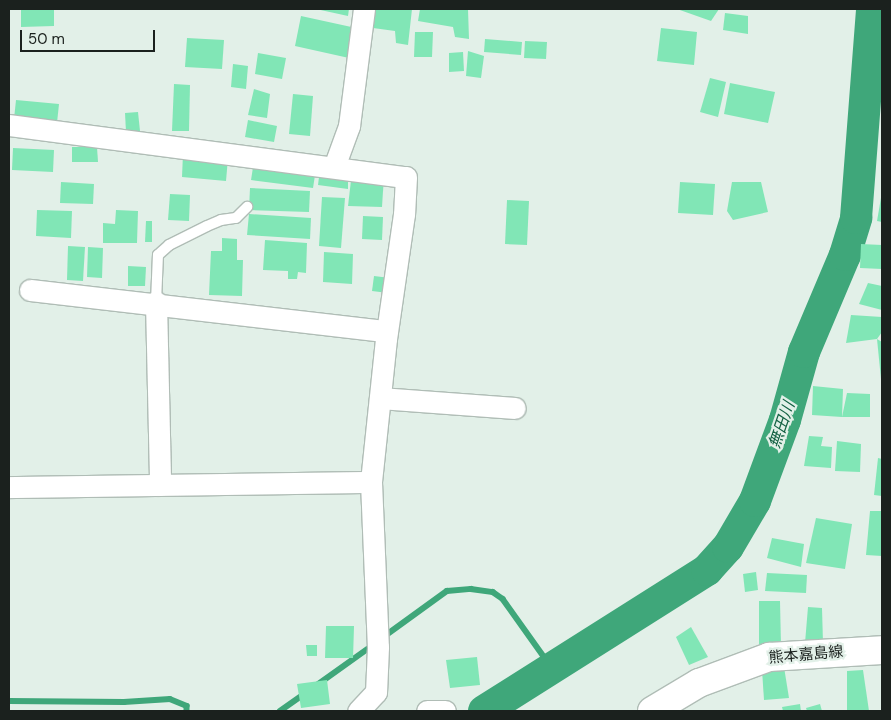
<!DOCTYPE html>
<html>
<head>
<meta charset="utf-8">
<style>
  body { margin:0 }
  #map { position:relative; width:891px; height:720px; overflow:hidden; background:#e2f0e8; font-family:"DM Sans","Noto Sans JP",sans-serif }
  div>[style] { position:absolute }
  .stream>* { height:5.5px; margin:-2.75px; padding:0 2.75px; transform-origin:2.75px; border-radius:2.75px; background:#3fa77a }
  .river>* { height:32px; margin:-16px; padding:0 16px; transform-origin:16px; border-radius:16px; background:#3fa77a }
  .building>* { inset:0; background:#81e6b6 }
  .roads { filter:drop-shadow(1px 0 #b0bdb6) drop-shadow(-1px 0 #b0bdb6) drop-shadow(0 1px #b0bdb6) drop-shadow(0 -1px #b0bdb6) }
  .lane>* { height:10px; margin:-5px; padding:0 5px; transform-origin:5px; border-radius:5px; background:#fff }
  .street>* { height:21px; margin:-10.5px; padding:0 10.5px; transform-origin:10.5px; border-radius:10.5px; background:#fff }
  .primary>* { height:28px; margin:-14px; padding:0 14px; transform-origin:14px; border-radius:14px; background:#fff }
  span { translate:-50% -50%; white-space:nowrap; text-align:center; line-height:1.15; -webkit-text-stroke:4.5px #e2f0e8; paint-order:stroke }
  .street-label { font-size:15px; color:#1b211e }
  .water-label { font-size:16px; color:#136143; font-style:italic }
  .frame { position:absolute; inset:0; border:10px solid #1b211e; pointer-events:none }
  .scale { position:absolute; left:20px; top:30px; width:135px; height:22px; box-sizing:border-box; border:2px solid #1b211e; border-top:0; padding-left:6px; font-size:15px; line-height:18px; white-space:nowrap; color:#1b211e; -webkit-text-stroke:4px #e2f0e8; paint-order:stroke }
</style>
</head>
<body>
<div id="map">
  <div class="stream">
    <div style="left:382px;top:638px;width:80px;rotate:-35.9deg"></div>
    <div style="left:447px;top:591px;width:24px;rotate:-5deg"></div>
    <div style="left:471px;top:589px;width:22px;rotate:8deg"></div>
    <div style="left:493px;top:592px;width:12px;rotate:35deg"></div>
    <div style="left:503px;top:599px;width:85px;rotate:54.6deg"></div>
    <div style="left:317px;top:685px;width:69px;rotate:-35.5deg"></div>
    <div style="left:9px;top:701px;width:115px;rotate:0.5deg"></div>
    <div style="left:124px;top:702px;width:46px;rotate:-3.7deg"></div>
    <div style="left:170px;top:699px;width:18px;rotate:22deg"></div>
    <div style="left:187px;top:706px;width:5px;rotate:90deg"></div>
    <div style="left:280px;top:711px;width:29px;rotate:-35deg"></div>
  </div>
  <div class="river">
    <div style="left:484px;top:711px;width:264px;rotate:-32.3deg"></div>
    <div style="left:707px;top:570px;width:31px;rotate:-48deg"></div>
    <div style="left:728px;top:547px;width:53px;rotate:-59.6deg"></div>
    <div style="left:755px;top:501px;width:86px;rotate:-69.7deg"></div>
    <div style="left:785px;top:420px;width:71px;rotate:-74.4deg"></div>
    <div style="left:804px;top:352px;width:105px;rotate:-67.1deg"></div>
    <div style="left:845px;top:255px;width:39px;rotate:-73deg"></div>
    <div style="left:856px;top:218px;width:210px;rotate:-85.6deg"></div>
  </div>
  <div class="building">
    <div style="clip-path:polygon(21px 9px,54px 9px,54px 26px,21px 27px)"></div>
    <div style="clip-path:polygon(316px 9px,349px 9px,348px 16px)"></div>
    <div style="clip-path:polygon(375px 9px,412px 9px,408px 45px,396px 43px,395px 31px,373px 28px)"></div>
    <div style="clip-path:polygon(420px 9px,468px 9px,469px 39px,455px 37px,453px 27px,418px 21px)"></div>
    <div style="clip-path:polygon(677px 9px,719px 9px,711px 21px)"></div>
    <div style="clip-path:polygon(725px 13px,748px 16px,748px 34px,723px 30px)"></div>
    <div style="clip-path:polygon(301px 16px,356px 28px,349px 58px,295px 46px)"></div>
    <div style="clip-path:polygon(661px 28px,697px 32px,694px 65px,657px 61px)"></div>
    <div style="clip-path:polygon(415px 32px,433px 32px,432px 57px,414px 57px)"></div>
    <div style="clip-path:polygon(187px 38px,224px 40px,222px 69px,185px 67px)"></div>
    <div style="clip-path:polygon(485px 39px,522px 42px,521px 55px,484px 52px)"></div>
    <div style="clip-path:polygon(525px 41px,547px 42px,546px 59px,524px 58px)"></div>
    <div style="clip-path:polygon(468px 51px,484px 56px,481px 78px,466px 76px)"></div>
    <div style="clip-path:polygon(463px 52px,464px 71px,449px 72px,449px 53px)"></div>
    <div style="clip-path:polygon(258px 53px,286px 58px,282px 79px,255px 74px)"></div>
    <div style="clip-path:polygon(233px 64px,248px 66px,246px 89px,231px 87px)"></div>
    <div style="clip-path:polygon(710px 78px,726px 82px,718px 117px,700px 112px)"></div>
    <div style="clip-path:polygon(730px 83px,775px 92px,768px 123px,724px 114px)"></div>
    <div style="clip-path:polygon(174px 84px,190px 85px,189px 131px,172px 131px)"></div>
    <div style="clip-path:polygon(254px 89px,270px 94px,267px 118px,248px 115px)"></div>
    <div style="clip-path:polygon(293px 94px,313px 96px,310px 136px,289px 134px)"></div>
    <div style="clip-path:polygon(16px 100px,59px 104px,57px 123px,14px 119px)"></div>
    <div style="clip-path:polygon(138px 112px,140px 131px,126px 132px,125px 113px)"></div>
    <div style="clip-path:polygon(248px 120px,277px 126px,274px 142px,245px 137px)"></div>
    <div style="clip-path:polygon(72px 147px,97px 147px,98px 162px,72px 162px)"></div>
    <div style="clip-path:polygon(13px 148px,54px 150px,53px 172px,12px 170px)"></div>
    <div style="clip-path:polygon(183px 154px,228px 158px,226px 181px,182px 177px)"></div>
    <div style="clip-path:polygon(254px 161px,316px 169px,313px 188px,251px 180px)"></div>
    <div style="clip-path:polygon(320px 169px,348px 174px,348px 189px,318px 185px)"></div>
    <div style="clip-path:polygon(352px 172px,384px 176px,382px 207px,348px 206px)"></div>
    <div style="clip-path:polygon(61px 182px,94px 184px,93px 204px,60px 203px)"></div>
    <div style="clip-path:polygon(680px 182px,715px 184px,713px 215px,678px 213px)"></div>
    <div style="clip-path:polygon(732px 182px,761px 182px,768px 212px,733px 220px,727px 211px)"></div>
    <div style="clip-path:polygon(250px 188px,310px 191px,309px 212px,249px 210px)"></div>
    <div style="clip-path:polygon(882px 192px,882px 222px,877px 221px)"></div>
    <div style="clip-path:polygon(170px 194px,190px 195px,189px 221px,168px 220px)"></div>
    <div style="clip-path:polygon(322px 197px,345px 198px,341px 248px,319px 246px)"></div>
    <div style="clip-path:polygon(507px 200px,529px 201px,527px 245px,505px 244px)"></div>
    <div style="clip-path:polygon(37px 210px,72px 211px,71px 238px,36px 236px)"></div>
    <div style="clip-path:polygon(116px 210px,138px 211px,137px 243px,103px 243px,103px 223px,115px 224px)"></div>
    <div style="clip-path:polygon(249px 214px,311px 218px,310px 239px,247px 235px)"></div>
    <div style="clip-path:polygon(363px 216px,383px 217px,382px 240px,362px 239px)"></div>
    <div style="clip-path:polygon(146px 221px,152px 221px,152px 242px,145px 242px)"></div>
    <div style="clip-path:polygon(222px 238px,237px 239px,237px 260px,243px 260px,242px 296px,209px 295px,211px 251px,222px 251px)"></div>
    <div style="clip-path:polygon(265px 240px,307px 243px,306px 273px,298px 272px,297px 279px,288px 279px,288px 271px,263px 270px)"></div>
    <div style="clip-path:polygon(861px 244px,882px 245px,882px 269px,860px 268px)"></div>
    <div style="clip-path:polygon(68px 246px,85px 247px,83px 281px,67px 280px)"></div>
    <div style="clip-path:polygon(88px 247px,103px 248px,102px 278px,87px 277px)"></div>
    <div style="clip-path:polygon(324px 252px,353px 254px,352px 284px,323px 282px)"></div>
    <div style="clip-path:polygon(128px 266px,146px 267px,145px 286px,128px 286px)"></div>
    <div style="clip-path:polygon(374px 276px,390px 278px,388px 293px,372px 291px)"></div>
    <div style="clip-path:polygon(868px 283px,882px 286px,882px 310px,859px 304px)"></div>
    <div style="clip-path:polygon(851px 315px,882px 317px,882px 332px,877px 339px,846px 343px)"></div>
    <div style="clip-path:polygon(877px 339px,882px 342px,882px 379px,881px 379px)"></div>
    <div style="clip-path:polygon(813px 386px,843px 389px,842px 417px,812px 415px)"></div>
    <div style="clip-path:polygon(847px 393px,870px 394px,870px 417px,842px 417px)"></div>
    <div style="clip-path:polygon(809px 436px,823px 437px,821px 446px,832px 447px,831px 468px,804px 466px)"></div>
    <div style="clip-path:polygon(837px 441px,861px 444px,860px 472px,835px 471px)"></div>
    <div style="clip-path:polygon(878px 458px,882px 459px,882px 496px,874px 495px)"></div>
    <div style="clip-path:polygon(870px 511px,882px 511px,882px 556px,866px 555px)"></div>
    <div style="clip-path:polygon(816px 518px,852px 524px,845px 569px,806px 563px)"></div>
    <div style="clip-path:polygon(772px 538px,804px 544px,801px 567px,767px 558px)"></div>
    <div style="clip-path:polygon(756px 572px,758px 590px,745px 592px,743px 574px)"></div>
    <div style="clip-path:polygon(767px 573px,807px 575px,806px 593px,765px 591px)"></div>
    <div style="clip-path:polygon(759px 601px,780px 601px,781px 646px,759px 645px)"></div>
    <div style="clip-path:polygon(808px 607px,822px 608px,823px 643px,805px 643px)"></div>
    <div style="clip-path:polygon(326px 626px,354px 626px,353px 658px,325px 658px)"></div>
    <div style="clip-path:polygon(691px 627px,708px 657px,689px 665px,676px 637px)"></div>
    <div style="clip-path:polygon(306px 645px,317px 645px,317px 656px,307px 656px)"></div>
    <div style="clip-path:polygon(477px 657px,480px 685px,450px 688px,446px 660px)"></div>
    <div style="clip-path:polygon(784px 667px,789px 698px,764px 700px,762px 670px)"></div>
    <div style="clip-path:polygon(863px 670px,869px 711px,847px 711px,847px 671px)"></div>
    <div style="clip-path:polygon(327px 680px,330px 704px,301px 708px,297px 684px)"></div>
    <div style="clip-path:polygon(800px 704px,801px 711px,783px 711px,782px 707px)"></div>
    <div style="clip-path:polygon(820px 704px,822px 711px,807px 711px,806px 708px)"></div>
  </div>
  <div class="roads">
    <div class="lane">
      <div style="left:156px;top:302px;width:47px;rotate:-87.6deg"></div>
      <div style="left:158px;top:255px;width:15px;rotate:-42deg"></div>
      <div style="left:169px;top:245px;width:42px;rotate:-26.6deg"></div>
      <div style="left:207px;top:226px;width:15px;rotate:-23deg"></div>
      <div style="left:221px;top:220px;width:15px;rotate:-8deg"></div>
      <div style="left:236px;top:218px;width:16px;rotate:-45deg"></div>
    </div>
    <div class="street">
      <div style="left:9px;top:125px;width:400px;rotate:7.5deg"></div>
      <div style="left:406px;top:177px;width:37px;rotate:93deg"></div>
      <div style="left:404px;top:214px;width:126px;rotate:98.2deg"></div>
      <div style="left:386px;top:339px;width:144px;rotate:96deg"></div>
      <div style="left:371px;top:482px;width:165px;rotate:87.6deg"></div>
      <div style="left:378px;top:647px;width:45px;rotate:92.5deg"></div>
      <div style="left:376px;top:692px;width:26px;rotate:133deg"></div>
      <div style="left:334px;top:167px;width:44px;rotate:-69.9deg"></div>
      <div style="left:349px;top:126px;width:118px;rotate:-82.7deg"></div>
      <div style="left:30px;top:290px;width:359px;rotate:6.6deg"></div>
      <div style="left:156px;top:302px;width:183px;rotate:88.7deg"></div>
      <div style="left:380px;top:398px;width:135px;rotate:4.2deg"></div>
      <div style="left:9px;top:487px;width:362px;rotate:-0.8deg"></div>
      <div style="left:427px;top:711px;width:18px"></div>
    </div>
    <div class="primary">
      <div style="left:652px;top:711px;width:55px;rotate:-30.8deg"></div>
      <div style="left:699px;top:683px;width:75px;rotate:-20.4deg"></div>
      <div style="left:769px;top:657px;width:113px;rotate:-3.5deg"></div>
    </div>
  </div>
  <div class="street-label">
    <span style="left:806px;top:655px;rotate:-5deg">熊本嘉島線</span>
  </div>
  <div class="water-label">
    <span style="left:782px;top:425px;rotate:-71deg">無田川</span>
  </div>
  <div class="frame"></div>
  <div class="scale">50 m</div>
</div>
</body>
</html>
